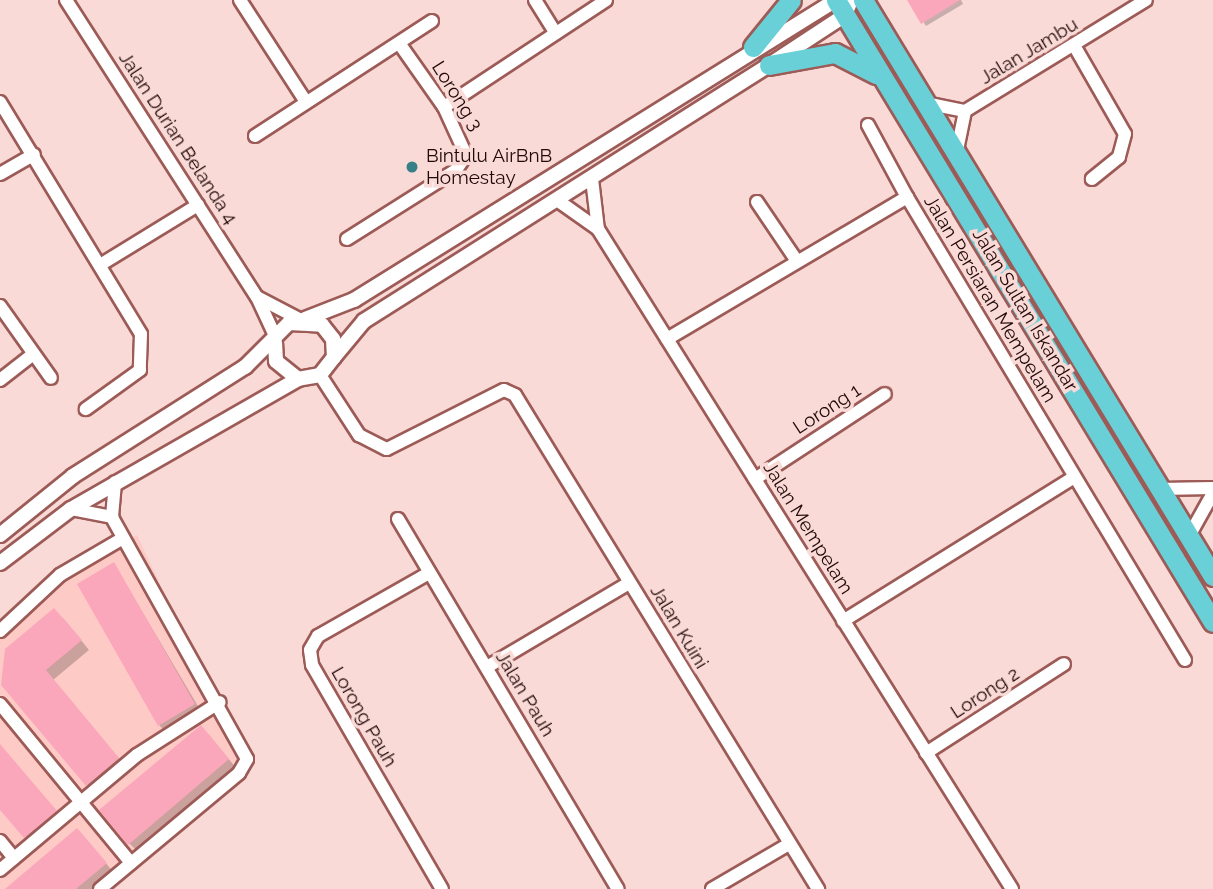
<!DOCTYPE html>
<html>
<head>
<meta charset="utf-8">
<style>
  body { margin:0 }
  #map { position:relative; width:1213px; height:889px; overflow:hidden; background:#f9dad7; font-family:Raleway,sans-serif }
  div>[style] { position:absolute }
  .built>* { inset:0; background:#fdcac5 }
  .shadow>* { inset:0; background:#0003 }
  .building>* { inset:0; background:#fba7bb }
  .roads { filter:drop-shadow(2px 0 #9d5b57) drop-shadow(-2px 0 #9d5b57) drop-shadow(0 2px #9d5b57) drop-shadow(0 -2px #9d5b57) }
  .minor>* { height:12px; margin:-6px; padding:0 6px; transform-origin:6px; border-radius:6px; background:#fff }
  .tertiary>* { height:14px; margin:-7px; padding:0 7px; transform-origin:7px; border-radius:7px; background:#fff }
  .primary>* { height:19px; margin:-9.5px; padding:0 9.5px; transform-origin:9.5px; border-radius:9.5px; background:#6ad0d7 }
  .dots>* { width:19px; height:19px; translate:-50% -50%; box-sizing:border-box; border:4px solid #f9dad7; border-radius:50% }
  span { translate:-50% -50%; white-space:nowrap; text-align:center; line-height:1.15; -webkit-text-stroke:7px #f9dad7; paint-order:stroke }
  .street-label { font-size:19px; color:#220908 }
  .poi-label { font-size:19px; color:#220908 }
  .left { translate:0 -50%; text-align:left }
</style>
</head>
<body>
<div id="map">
  <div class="built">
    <div style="clip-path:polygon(137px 535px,245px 767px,100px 889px,0 889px,0 634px,60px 575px)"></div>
  </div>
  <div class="shadow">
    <div style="clip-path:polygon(909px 0,961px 0,963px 4px,926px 26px)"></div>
    <div style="clip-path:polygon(114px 564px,202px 713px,167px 733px,159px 725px)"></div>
    <div style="clip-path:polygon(63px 618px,89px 650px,53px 680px,127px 768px,96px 794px,3px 684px)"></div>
    <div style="clip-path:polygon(209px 735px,237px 769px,138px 852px,129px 843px)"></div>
    <div style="clip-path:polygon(0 745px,64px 820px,34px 845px,0 807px)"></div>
    <div style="clip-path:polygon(86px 839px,114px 873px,94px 889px,7px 889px)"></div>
  </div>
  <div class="building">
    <div style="clip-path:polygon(907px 0,960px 0,921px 24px)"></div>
    <div style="clip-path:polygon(114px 562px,195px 704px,158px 726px,77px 584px)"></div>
    <div style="clip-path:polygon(54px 608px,82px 640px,46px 670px,119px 758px,86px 786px,1px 685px,5px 649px)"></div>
    <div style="clip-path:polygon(201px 725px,229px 759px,128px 845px,99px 810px)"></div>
    <div style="clip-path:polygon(0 744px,57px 811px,24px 838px,0 810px)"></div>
    <div style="clip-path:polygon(77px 828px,107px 863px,76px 889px,5px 889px)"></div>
  </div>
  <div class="roads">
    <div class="minor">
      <div style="left:66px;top:0;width:353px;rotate:57.3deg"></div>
      <div style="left:257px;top:297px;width:45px;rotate:65.1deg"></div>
      <div style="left:240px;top:0;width:121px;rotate:57.1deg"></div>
      <div style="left:535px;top:0;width:39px;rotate:58deg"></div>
      <div style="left:1075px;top:47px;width:100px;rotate:60.1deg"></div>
      <div style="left:1125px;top:134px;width:24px;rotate:105deg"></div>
      <div style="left:1119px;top:157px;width:35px;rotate:141deg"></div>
      <div style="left:0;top:102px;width:271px;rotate:58.7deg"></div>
      <div style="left:141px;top:334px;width:36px;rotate:92deg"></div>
      <div style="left:140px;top:370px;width:67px;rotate:144.2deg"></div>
      <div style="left:925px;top:103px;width:41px;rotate:11.3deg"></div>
      <div style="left:965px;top:111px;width:212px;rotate:-31.5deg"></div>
      <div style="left:444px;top:107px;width:194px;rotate:-33.4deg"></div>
      <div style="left:868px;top:125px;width:82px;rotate:61.6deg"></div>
      <div style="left:255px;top:136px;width:211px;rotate:-33deg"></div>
      <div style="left:956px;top:155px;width:45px;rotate:-78.4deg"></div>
      <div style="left:0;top:174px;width:39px;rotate:-30deg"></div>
      <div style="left:592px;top:179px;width:50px;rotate:83.2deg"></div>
      <div style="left:598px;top:229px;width:779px;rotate:57.9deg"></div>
      <div style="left:557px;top:200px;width:50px;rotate:35.3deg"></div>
      <div style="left:757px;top:202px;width:71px;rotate:55.9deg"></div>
      <div style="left:347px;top:239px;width:129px;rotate:-32.3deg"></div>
      <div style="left:456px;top:170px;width:18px;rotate:-56deg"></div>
      <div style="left:466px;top:155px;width:53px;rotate:-114.6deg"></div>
      <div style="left:444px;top:107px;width:78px;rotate:-125.1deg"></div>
      <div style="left:100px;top:265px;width:115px;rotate:-31.5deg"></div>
      <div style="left:257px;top:297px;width:47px;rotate:27.6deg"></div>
      <div style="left:0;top:306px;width:88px;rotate:54.7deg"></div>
      <div style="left:667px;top:339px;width:279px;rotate:-30.6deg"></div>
      <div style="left:907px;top:197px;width:540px;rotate:59.02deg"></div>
      <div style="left:320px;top:375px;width:72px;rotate:57deg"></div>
      <div style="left:359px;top:435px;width:31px;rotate:27deg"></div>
      <div style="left:387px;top:449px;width:131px;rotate:-26.8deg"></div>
      <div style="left:504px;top:390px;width:12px;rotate:24deg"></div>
      <div style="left:515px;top:395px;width:580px;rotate:58.48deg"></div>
      <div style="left:0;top:380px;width:39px;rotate:-38deg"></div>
      <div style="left:755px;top:479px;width:155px;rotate:-33.2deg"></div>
      <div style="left:1160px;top:489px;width:53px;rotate:-1.1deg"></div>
      <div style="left:71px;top:509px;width:42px;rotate:11deg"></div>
      <div style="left:398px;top:519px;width:430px;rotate:59.3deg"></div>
      <div style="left:1189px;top:536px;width:49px;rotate:-60.8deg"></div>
      <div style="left:429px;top:573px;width:128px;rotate:150.4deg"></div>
      <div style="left:318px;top:636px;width:16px;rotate:120deg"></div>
      <div style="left:310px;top:650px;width:15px;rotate:82deg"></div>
      <div style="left:312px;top:665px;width:259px;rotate:59.9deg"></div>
      <div style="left:843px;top:621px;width:272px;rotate:-31.9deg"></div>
      <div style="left:0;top:631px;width:82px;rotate:-43deg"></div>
      <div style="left:60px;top:575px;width:73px;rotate:-30.4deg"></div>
      <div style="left:487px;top:667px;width:165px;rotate:-30.6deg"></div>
      <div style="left:0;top:704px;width:206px;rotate:50.5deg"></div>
      <div style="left:926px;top:753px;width:164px;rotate:-32.8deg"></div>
      <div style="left:0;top:841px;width:22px;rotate:51deg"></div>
      <div style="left:0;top:870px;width:179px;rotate:-40deg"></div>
      <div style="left:137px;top:755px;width:98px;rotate:-32.6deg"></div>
      <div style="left:100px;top:889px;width:181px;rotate:-39.8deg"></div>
      <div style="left:239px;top:773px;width:16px;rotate:-60deg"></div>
      <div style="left:247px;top:759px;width:277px;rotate:-119.2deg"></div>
      <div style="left:112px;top:517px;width:35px;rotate:-85deg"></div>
      <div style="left:712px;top:889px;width:89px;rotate:-30.3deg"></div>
    </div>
    <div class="tertiary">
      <div style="left:305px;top:319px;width:53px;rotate:-21.2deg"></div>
      <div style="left:354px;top:300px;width:568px;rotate:-31.9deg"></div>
      <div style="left:334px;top:357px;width:47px;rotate:-50.2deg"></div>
      <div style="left:364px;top:321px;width:479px;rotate:-32.3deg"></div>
      <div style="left:769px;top:65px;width:91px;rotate:-33.3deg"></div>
      <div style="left:845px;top:15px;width:16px;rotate:-68deg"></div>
      <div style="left:0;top:535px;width:94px;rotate:-38.9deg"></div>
      <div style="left:73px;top:476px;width:204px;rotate:-32.4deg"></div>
      <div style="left:245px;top:367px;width:62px;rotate:-45deg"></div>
      <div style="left:289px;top:323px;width:33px;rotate:3deg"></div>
      <div style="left:322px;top:325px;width:18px;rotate:52deg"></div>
      <div style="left:333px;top:339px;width:18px;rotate:87deg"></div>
      <div style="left:334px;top:357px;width:23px;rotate:128deg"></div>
      <div style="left:320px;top:375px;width:22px;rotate:170deg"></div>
      <div style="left:298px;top:379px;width:28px;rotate:-141deg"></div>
      <div style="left:276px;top:361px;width:18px;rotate:-93deg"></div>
      <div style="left:0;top:563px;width:89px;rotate:-37.3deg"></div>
      <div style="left:71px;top:509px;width:262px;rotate:-29.8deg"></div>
    </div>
    <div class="primary">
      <div style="left:836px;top:0;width:727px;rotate:58.78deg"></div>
      <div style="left:863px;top:0;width:674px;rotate:58.72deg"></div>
      <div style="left:753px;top:47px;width:60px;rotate:-51deg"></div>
      <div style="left:769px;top:65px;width:67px;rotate:-10.3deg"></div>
      <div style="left:835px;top:53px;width:46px;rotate:27.1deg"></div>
    </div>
  </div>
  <div class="dots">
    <div style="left:412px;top:167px;background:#388087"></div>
  </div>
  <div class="street-label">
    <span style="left:1029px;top:51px;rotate:-31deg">Jalan Jambu</span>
    <span style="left:457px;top:96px;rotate:58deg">Lorong 3</span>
    <span style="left:178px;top:138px;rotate:57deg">Jalan Durian Belanda 4</span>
    <span style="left:990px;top:299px;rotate:59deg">Jalan Persiaran Mempelam</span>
    <span style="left:1025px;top:310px;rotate:59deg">Jalan Sultan Iskandar</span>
    <span style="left:827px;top:409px;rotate:-33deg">Lorong 1</span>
    <span style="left:808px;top:528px;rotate:58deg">Jalan Mempelam</span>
    <span style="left:679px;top:627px;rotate:59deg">Jalan Kuini</span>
    <span style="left:985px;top:693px;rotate:-33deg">Lorong 2</span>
    <span style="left:525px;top:694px;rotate:59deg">Jalan Pauh</span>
    <span style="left:364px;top:717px;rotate:60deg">Lorong Pauh</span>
  </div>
  <div class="poi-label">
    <span class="left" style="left:426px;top:167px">Bintulu AirBnB<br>Homestay</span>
  </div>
</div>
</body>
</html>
